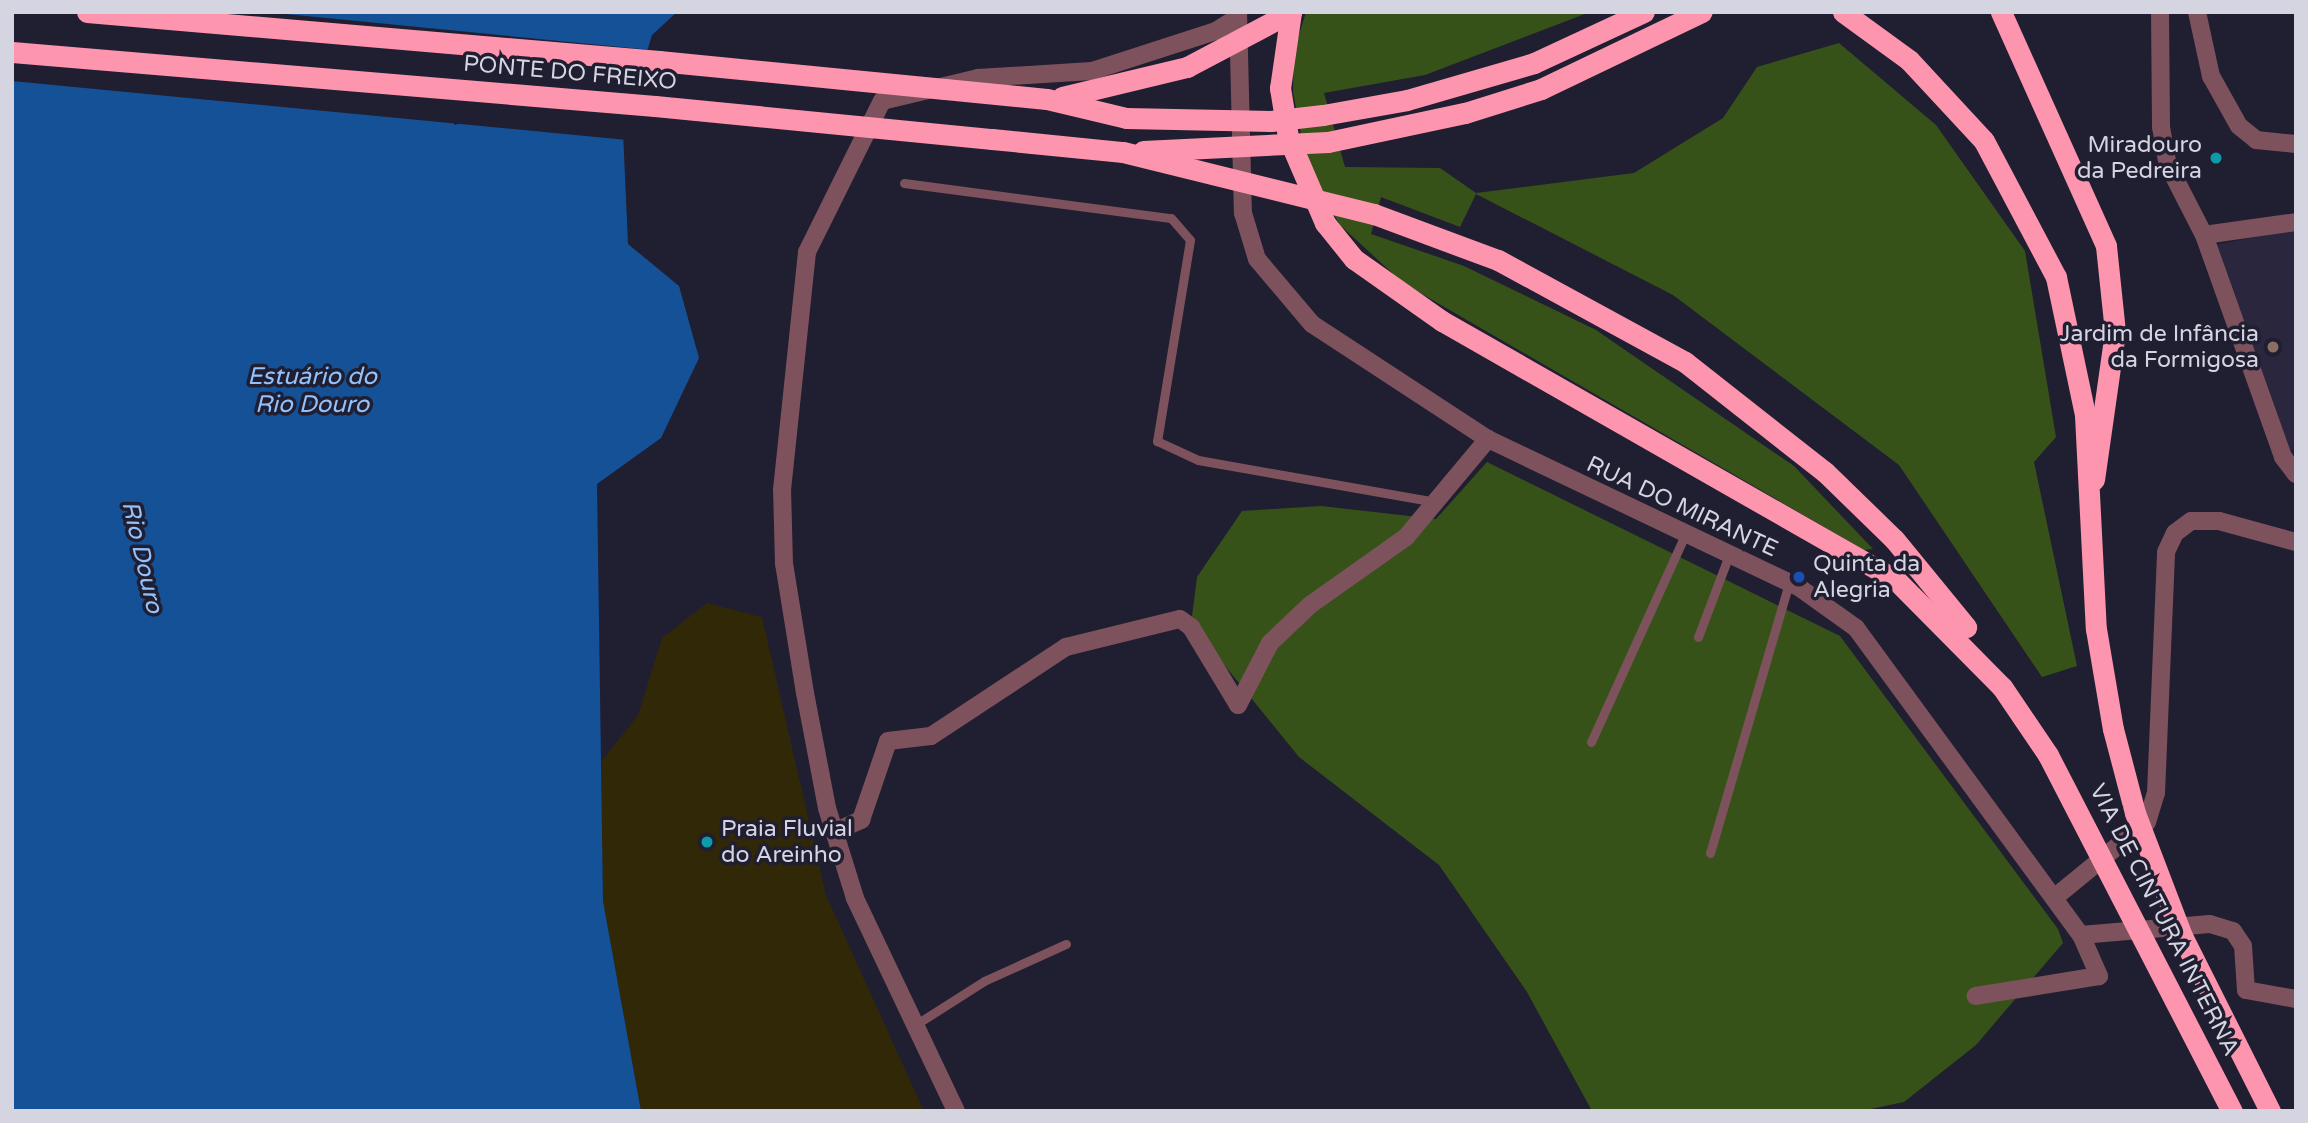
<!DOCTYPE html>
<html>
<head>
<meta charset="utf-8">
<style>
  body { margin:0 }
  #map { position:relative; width:2308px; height:1123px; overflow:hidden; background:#201e31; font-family:"Varela Round",sans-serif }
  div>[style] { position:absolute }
  .built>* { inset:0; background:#29263e }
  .green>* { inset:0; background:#375219 }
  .sand>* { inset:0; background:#302806 }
  .water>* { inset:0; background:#145197 }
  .pier>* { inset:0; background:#201e31 }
  .service>* { height:9px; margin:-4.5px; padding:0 4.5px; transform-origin:4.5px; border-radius:4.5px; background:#7d525c }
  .minor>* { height:18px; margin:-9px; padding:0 9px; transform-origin:9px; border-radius:9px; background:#7d525c }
  .motorway>* { height:21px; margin:-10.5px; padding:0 10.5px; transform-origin:10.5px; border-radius:10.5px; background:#fe95af }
  .motorway-bridge>* { height:21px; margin:-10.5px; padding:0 10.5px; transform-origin:10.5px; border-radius:10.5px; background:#fe95af }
  .dots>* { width:19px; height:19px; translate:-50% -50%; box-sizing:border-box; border:4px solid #201e31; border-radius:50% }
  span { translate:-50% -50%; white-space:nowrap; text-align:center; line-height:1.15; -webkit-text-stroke:7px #201e31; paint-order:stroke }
  .street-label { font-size:23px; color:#d5d4e1 }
  .poi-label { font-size:23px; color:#d5d4e1 }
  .right { translate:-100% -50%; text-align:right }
  .left { translate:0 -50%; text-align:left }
  .water-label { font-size:24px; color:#94c1fb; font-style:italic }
  .frame { position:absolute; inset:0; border:14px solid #d5d4e1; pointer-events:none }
</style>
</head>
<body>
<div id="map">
  <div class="built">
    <div style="clip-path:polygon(2296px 229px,2296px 448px,2287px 451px,2215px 245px)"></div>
  </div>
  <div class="green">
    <div style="clip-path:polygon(1306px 12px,1590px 12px,1425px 75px,1324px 93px,1345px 167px,1440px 168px,1476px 193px,1634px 173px,1723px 118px,1757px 67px,1839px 43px,1936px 125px,2025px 251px,2056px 437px,2034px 462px,2077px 666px,2042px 677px,1899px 465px,1673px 295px,1476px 194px,1460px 227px,1381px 197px,1371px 234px,1464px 266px,1596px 330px,1794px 466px,1873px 549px,1864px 550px,1403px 283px,1340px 225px,1308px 172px,1293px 92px,1294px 51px)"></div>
    <div style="clip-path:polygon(1487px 462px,1840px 636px,2058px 929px,2063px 943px,1976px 1045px,1904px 1102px,1861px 1111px,1592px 1111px,1527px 992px,1439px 865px,1299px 757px,1191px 624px,1197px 577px,1242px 511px,1321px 506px,1436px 519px)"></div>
  </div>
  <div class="sand">
    <div style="clip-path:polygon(707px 603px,762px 617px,826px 895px,924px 1111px,641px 1111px,603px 901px,601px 762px,638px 715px,662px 638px)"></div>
  </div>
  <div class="water">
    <div style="clip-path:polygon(evenodd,12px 12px,152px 93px,168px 87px,176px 12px,677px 12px,652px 35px,623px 131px,628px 244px,679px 286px,699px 358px,661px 438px,597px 484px,603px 901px,641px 1111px,12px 1111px,12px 12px,456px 40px,479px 41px,472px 119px,455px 125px,449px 118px,456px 40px)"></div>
  </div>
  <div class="pier">
    <div style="clip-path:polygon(evenodd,12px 12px,156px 12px,149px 85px,160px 90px,172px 12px,265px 12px,651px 50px,627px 140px,12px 81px,12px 12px,460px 42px,476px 42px,463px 122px,452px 117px,460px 42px)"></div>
  </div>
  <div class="service">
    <div style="left:904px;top:183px;width:269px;rotate:7.5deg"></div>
    <div style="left:1171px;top:218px;width:29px;rotate:49deg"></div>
    <div style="left:1190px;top:240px;width:204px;rotate:99.3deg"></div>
    <div style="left:1157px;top:441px;width:45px;rotate:24.9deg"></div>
    <div style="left:1198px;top:460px;width:243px;rotate:10deg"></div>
    <div style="left:1698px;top:637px;width:88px;rotate:-69.3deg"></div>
    <div style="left:1591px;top:742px;width:227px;rotate:-65.6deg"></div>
    <div style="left:1710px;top:853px;width:281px;rotate:-73.7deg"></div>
    <div style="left:915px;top:1025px;width:82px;rotate:-32.5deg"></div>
    <div style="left:984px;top:981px;width:90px;rotate:-24.3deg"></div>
  </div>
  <div class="minor">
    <div style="left:1238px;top:12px;width:201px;rotate:88.6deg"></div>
    <div style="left:1243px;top:213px;width:48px;rotate:73.1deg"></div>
    <div style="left:1257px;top:259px;width:85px;rotate:49.8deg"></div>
    <div style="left:1312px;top:324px;width:210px;rotate:33.2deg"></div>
    <div style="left:1488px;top:439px;width:346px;rotate:25.5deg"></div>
    <div style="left:1800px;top:588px;width:69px;rotate:35.5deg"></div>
    <div style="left:1856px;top:628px;width:381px;rotate:53.8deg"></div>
    <div style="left:2081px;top:935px;width:45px;rotate:66.3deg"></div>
    <div style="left:2099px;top:976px;width:125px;rotate:170.8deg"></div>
    <div style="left:2160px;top:12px;width:115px;rotate:89.5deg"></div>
    <div style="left:2161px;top:127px;width:39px;rotate:80deg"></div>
    <div style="left:2168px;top:165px;width:79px;rotate:62.8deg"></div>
    <div style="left:2204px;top:235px;width:236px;rotate:70.4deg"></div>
    <div style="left:2283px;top:457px;width:21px;rotate:53deg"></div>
    <div style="left:2197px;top:12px;width:66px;rotate:77.7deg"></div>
    <div style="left:2211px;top:76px;width:57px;rotate:60.8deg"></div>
    <div style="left:2239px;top:126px;width:22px;rotate:39deg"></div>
    <div style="left:2256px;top:140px;width:40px;rotate:5.7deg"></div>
    <div style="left:2204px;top:235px;width:93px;rotate:-8deg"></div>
    <div style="left:1238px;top:705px;width:70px;rotate:-62.7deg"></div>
    <div style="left:1270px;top:643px;width:55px;rotate:-43.5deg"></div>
    <div style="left:1310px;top:605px;width:118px;rotate:-35.3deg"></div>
    <div style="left:1406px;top:537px;width:128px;rotate:-50.1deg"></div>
    <div style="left:834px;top:832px;width:30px;rotate:-24deg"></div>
    <div style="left:861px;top:820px;width:83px;rotate:-71.1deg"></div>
    <div style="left:888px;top:741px;width:43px;rotate:-6.6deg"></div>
    <div style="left:931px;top:736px;width:162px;rotate:-33.4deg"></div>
    <div style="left:1066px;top:647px;width:117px;rotate:-13.8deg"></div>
    <div style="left:1180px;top:619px;width:14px;rotate:36deg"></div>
    <div style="left:1191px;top:627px;width:91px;rotate:58.9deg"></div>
    <div style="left:2054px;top:898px;width:120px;rotate:-39.3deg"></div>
    <div style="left:2147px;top:822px;width:30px;rotate:-73deg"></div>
    <div style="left:2156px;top:793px;width:241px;rotate:-87.6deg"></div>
    <div style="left:2166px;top:552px;width:21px;rotate:-65deg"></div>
    <div style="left:2175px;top:533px;width:20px;rotate:-37deg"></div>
    <div style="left:2191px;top:521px;width:28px"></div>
    <div style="left:2219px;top:521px;width:80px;rotate:15.3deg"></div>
    <div style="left:2081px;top:935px;width:129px;rotate:-4.9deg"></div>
    <div style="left:2210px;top:924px;width:24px;rotate:17deg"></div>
    <div style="left:2233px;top:931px;width:18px;rotate:56deg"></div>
    <div style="left:2243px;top:946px;width:44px;rotate:86.1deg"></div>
    <div style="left:2246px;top:990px;width:51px;rotate:10.2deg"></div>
    <div style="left:956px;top:1111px;width:236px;rotate:-115.4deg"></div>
    <div style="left:855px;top:898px;width:94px;rotate:-107.3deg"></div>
    <div style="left:827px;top:808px;width:117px;rotate:-100.8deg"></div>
    <div style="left:805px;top:693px;width:131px;rotate:-99.2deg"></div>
    <div style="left:784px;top:564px;width:74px;rotate:-91.5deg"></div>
    <div style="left:782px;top:490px;width:239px;rotate:-84deg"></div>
    <div style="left:807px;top:252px;width:169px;rotate:-63.6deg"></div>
    <div style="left:882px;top:101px;width:99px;rotate:-13.5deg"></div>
    <div style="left:978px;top:78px;width:114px;rotate:-3.5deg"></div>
    <div style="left:1092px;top:71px;width:130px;rotate:-17.9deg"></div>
    <div style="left:1216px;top:31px;width:25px;rotate:-32deg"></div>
  </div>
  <div class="motorway">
    <div style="left:87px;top:12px;width:574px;rotate:4.9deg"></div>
    <div style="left:1291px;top:12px;width:77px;rotate:98.2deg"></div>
    <div style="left:1280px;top:88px;width:50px;rotate:80.7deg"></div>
    <div style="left:1288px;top:137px;width:94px;rotate:66.7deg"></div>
    <div style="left:1325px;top:223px;width:46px;rotate:51.1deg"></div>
    <div style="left:1354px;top:259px;width:108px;rotate:35.2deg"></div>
    <div style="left:1442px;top:321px;width:523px;rotate:29.7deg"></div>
    <div style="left:1896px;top:580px;width:151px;rotate:45.3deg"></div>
    <div style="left:2002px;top:687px;width:82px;rotate:55.9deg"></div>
    <div style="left:1843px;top:12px;width:82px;rotate:36deg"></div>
    <div style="left:1909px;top:60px;width:110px;rotate:47.2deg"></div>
    <div style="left:1984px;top:141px;width:154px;rotate:62.1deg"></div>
    <div style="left:2056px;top:277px;width:141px;rotate:78.1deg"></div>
    <div style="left:2085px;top:415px;width:214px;rotate:87.1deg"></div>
    <div style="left:2096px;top:629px;width:101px;rotate:80.4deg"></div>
    <div style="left:2001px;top:12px;width:256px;rotate:65.8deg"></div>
    <div style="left:2106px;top:246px;width:86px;rotate:84deg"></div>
    <div style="left:2115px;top:332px;width:149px;rotate:98.1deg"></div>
    <div style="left:12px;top:52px;width:645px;rotate:4.8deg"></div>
    <div style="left:945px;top:89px;width:102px;rotate:5.6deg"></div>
    <div style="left:1323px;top:115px;width:85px;rotate:-10.1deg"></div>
    <div style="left:1407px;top:100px;width:132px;rotate:-16.2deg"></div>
    <div style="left:1534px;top:63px;width:121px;rotate:-24.9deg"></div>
    <div style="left:992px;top:139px;width:132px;rotate:5.7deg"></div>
    <div style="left:1328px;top:142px;width:140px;rotate:-12deg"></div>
    <div style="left:1465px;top:113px;width:80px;rotate:-17.5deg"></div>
    <div style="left:1541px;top:89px;width:178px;rotate:-25.6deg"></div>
    <div style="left:1374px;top:214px;width:132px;rotate:20.4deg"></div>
    <div style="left:1498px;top:260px;width:213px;rotate:28.6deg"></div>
    <div style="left:1685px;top:362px;width:178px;rotate:38.2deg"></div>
    <div style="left:1825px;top:472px;width:96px;rotate:44.2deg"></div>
    <div style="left:1894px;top:539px;width:114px;rotate:50.7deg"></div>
    <div style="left:2182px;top:936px;width:196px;rotate:63.3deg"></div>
  </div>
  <div class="motorway-bridge">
    <div style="left:659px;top:61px;width:287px;rotate:5.6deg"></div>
    <div style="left:1062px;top:97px;width:129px;rotate:-13.5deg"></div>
    <div style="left:1187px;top:67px;width:118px;rotate:-27.9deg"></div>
    <div style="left:1047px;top:99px;width:81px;rotate:13.5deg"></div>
    <div style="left:1126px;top:118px;width:145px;rotate:1.2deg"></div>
    <div style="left:1271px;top:121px;width:52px;rotate:-6.6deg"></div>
    <div style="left:655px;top:106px;width:339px;rotate:5.6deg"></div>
    <div style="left:1143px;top:151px;width:185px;rotate:-2.8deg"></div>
    <div style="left:1123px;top:152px;width:259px;rotate:13.9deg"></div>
    <div style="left:2113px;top:729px;width:87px;rotate:75.3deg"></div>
    <div style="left:2135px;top:813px;width:132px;rotate:69.1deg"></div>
    <div style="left:2048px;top:755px;width:401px;rotate:62.7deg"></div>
  </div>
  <div class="dots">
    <div style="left:2216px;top:158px;background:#0f9aa8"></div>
    <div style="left:2273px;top:347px;background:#8d6e63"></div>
    <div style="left:1799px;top:577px;background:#1a4fb4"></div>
    <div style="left:707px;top:842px;background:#0f9aa8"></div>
  </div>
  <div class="street-label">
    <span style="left:570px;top:73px;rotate:5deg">PONTE DO FREIXO</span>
    <span style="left:1682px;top:507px;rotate:25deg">RUA DO MIRANTE</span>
    <span style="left:2164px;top:920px;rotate:63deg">VIA DE CINTURA INTERNA</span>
  </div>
  <div class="poi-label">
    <span class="right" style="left:2202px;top:158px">Miradouro<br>da Pedreira</span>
    <span class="right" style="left:2259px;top:347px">Jardim de Infância<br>da Formigosa</span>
    <span class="left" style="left:1813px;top:577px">Quinta da<br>Alegria</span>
    <span class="left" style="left:721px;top:842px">Praia Fluvial<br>do Areinho</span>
  </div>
  <div class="water-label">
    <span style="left:312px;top:391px">Estuário do<br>Rio Douro</span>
    <span style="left:142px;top:557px;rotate:77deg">Rio Douro</span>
  </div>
  <div class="frame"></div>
</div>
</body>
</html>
